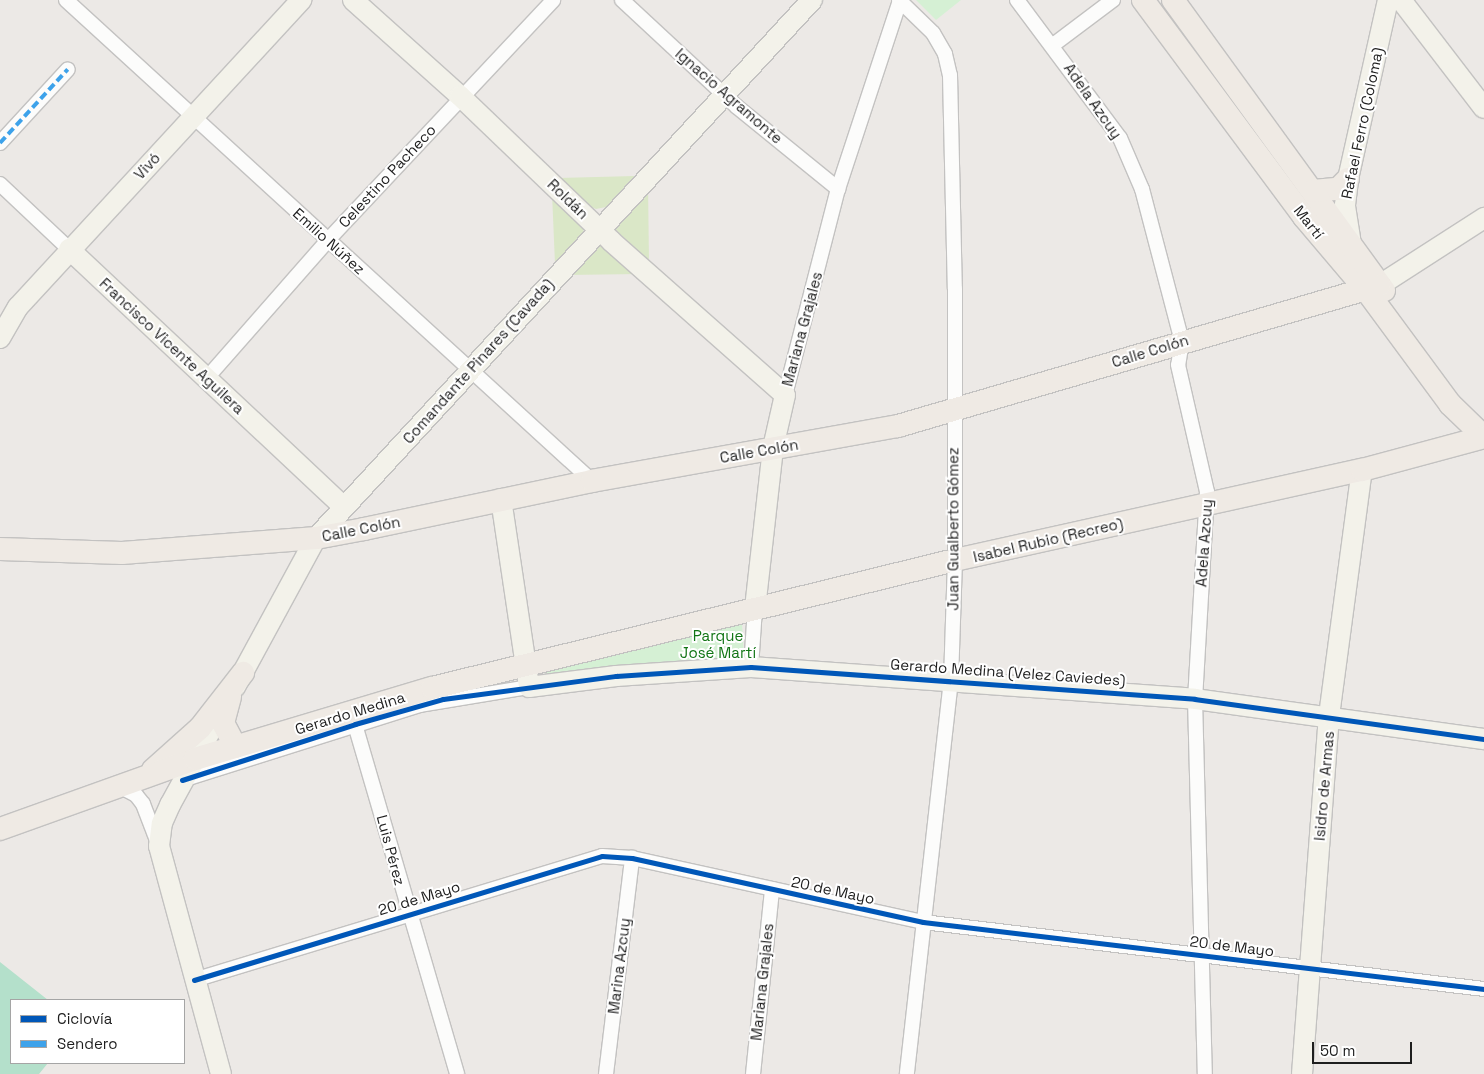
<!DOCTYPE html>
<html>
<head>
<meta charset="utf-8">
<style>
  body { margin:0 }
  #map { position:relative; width:1484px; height:1074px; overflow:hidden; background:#ece9e6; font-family:"Space Grotesk",sans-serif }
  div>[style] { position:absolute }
  .grass>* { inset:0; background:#dae7c7 }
  .park>* { inset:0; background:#d5f0d4 }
  .pitch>* { inset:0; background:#b4e0cb }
  .roads { filter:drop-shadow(1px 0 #c3c2c1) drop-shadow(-1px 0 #c3c2c1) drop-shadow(0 1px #c3c2c1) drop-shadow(0 -1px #c3c2c1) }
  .street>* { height:14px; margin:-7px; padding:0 7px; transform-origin:7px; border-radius:7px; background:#fcfcfb }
  .secondary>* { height:20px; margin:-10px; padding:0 10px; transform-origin:10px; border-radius:10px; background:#f3f2ea }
  .primary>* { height:22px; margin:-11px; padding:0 11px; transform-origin:11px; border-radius:11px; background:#efeae4 }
  .quiet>* { height:4px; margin-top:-2px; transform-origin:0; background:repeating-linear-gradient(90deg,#3da2ea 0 8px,transparent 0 12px) }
  .cycleway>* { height:5px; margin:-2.5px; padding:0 2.5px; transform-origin:2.5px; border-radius:2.5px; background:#0057b8 }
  span { translate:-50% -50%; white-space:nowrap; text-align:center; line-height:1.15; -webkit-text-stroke:4px #fff; paint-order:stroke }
  .street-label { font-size:15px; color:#1e1e1e }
  .park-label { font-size:15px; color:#127515 }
  .legend { position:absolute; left:10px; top:999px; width:175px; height:65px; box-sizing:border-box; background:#fff; border:1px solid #a5a5a5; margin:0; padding:6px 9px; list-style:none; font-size:15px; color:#1e1e1e }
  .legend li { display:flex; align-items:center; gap:10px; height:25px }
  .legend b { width:25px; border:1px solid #a5a5a5 }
  .scale { position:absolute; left:1312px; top:1042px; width:100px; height:22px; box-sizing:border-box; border:2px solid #1e1e1e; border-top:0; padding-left:6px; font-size:15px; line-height:18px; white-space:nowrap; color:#1e1e1e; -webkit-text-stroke:4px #fff; paint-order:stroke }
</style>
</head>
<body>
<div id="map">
  <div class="grass">
    <div style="clip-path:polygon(635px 176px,606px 207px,596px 209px,585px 204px,558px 178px)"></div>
    <div style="clip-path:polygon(648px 184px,649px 262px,616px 230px,616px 222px)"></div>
    <div style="clip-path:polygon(552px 193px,584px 223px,583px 233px,555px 264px)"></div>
    <div style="clip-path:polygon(603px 241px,641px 274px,565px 275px)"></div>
  </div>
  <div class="park">
    <div style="clip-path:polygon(916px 0,961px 0,936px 20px)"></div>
    <div style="clip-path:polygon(737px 620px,742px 624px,744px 656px,741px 659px,547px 677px,544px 672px)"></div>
  </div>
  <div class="pitch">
    <div style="clip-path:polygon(0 962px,48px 1000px,11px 1000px,11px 1063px,48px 1063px,39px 1074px,0 1074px)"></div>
  </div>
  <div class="roads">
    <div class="street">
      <div style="left:66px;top:0;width:713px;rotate:42.44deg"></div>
      <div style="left:622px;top:0;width:156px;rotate:42.9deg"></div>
      <div style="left:736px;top:106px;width:132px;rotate:39.1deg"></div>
      <div style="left:899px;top:0;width:47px;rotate:44.1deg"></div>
      <div style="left:933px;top:33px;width:24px;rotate:60deg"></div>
      <div style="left:945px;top:54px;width:22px;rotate:77deg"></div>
      <div style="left:950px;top:75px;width:214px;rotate:88.7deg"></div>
      <div style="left:955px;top:289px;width:271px;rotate:90deg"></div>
      <div style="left:955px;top:560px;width:120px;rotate:91.9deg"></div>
      <div style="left:951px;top:680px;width:396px;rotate:96.4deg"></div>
      <div style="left:1017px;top:0;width:172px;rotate:53.3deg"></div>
      <div style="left:1120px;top:138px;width:56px;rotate:66.7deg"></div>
      <div style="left:1142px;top:189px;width:157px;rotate:75.3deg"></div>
      <div style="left:1182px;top:341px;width:24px;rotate:99deg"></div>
      <div style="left:1178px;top:365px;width:130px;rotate:77.1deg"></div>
      <div style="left:1207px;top:492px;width:207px;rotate:93.3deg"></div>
      <div style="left:1195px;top:699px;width:375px;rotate:88.5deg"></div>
      <div style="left:1053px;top:45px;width:75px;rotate:-36.9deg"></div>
      <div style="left:0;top:143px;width:100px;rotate:-47.4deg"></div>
      <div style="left:0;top:184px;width:95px;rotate:43.3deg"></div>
      <div style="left:206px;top:379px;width:185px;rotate:-48.7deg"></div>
      <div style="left:328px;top:240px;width:329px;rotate:-46.8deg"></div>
      <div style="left:785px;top:395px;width:213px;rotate:-75.6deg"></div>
      <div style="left:838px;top:189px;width:199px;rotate:-71.8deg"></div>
      <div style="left:751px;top:667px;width:59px;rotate:-86.1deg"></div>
      <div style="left:351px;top:711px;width:378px;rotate:73.7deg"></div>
      <div style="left:182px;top:780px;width:250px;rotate:-17.5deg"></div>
      <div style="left:420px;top:705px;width:110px;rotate:-9.4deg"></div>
      <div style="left:119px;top:786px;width:19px;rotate:28deg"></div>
      <div style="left:136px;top:795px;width:11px;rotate:52deg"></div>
      <div style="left:143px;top:804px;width:42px;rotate:69deg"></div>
      <div style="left:194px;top:980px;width:426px;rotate:-16.9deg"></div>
      <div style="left:602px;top:856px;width:30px;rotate:4deg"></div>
      <div style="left:632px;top:858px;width:298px;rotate:12.4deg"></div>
      <div style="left:923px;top:922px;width:565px;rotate:6.81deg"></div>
      <div style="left:606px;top:1074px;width:218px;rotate:-83.1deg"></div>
      <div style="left:753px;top:1074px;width:186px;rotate:-84.1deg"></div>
    </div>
    <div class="secondary">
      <div style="left:353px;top:0;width:144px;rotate:41.9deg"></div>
      <div style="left:460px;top:96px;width:209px;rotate:43.8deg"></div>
      <div style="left:611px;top:241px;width:232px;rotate:41.5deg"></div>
      <div style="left:785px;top:395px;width:54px;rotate:102.8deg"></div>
      <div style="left:773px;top:448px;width:161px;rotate:96.4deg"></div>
      <div style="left:1401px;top:0;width:136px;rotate:52.5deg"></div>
      <div style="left:1351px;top:244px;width:39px;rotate:-99deg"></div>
      <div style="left:1345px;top:205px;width:26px;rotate:-83deg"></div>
      <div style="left:1348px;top:179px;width:183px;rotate:-77.4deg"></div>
      <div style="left:69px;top:249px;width:377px;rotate:43.2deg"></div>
      <div style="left:1380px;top:285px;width:124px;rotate:-32.8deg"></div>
      <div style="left:0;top:338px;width:36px;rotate:-60deg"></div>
      <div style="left:18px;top:307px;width:418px;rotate:-47.3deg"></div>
      <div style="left:501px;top:499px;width:190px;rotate:81.5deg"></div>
      <div style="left:529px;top:687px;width:88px;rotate:-7.2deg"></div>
      <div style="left:616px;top:676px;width:135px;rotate:-3.8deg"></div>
      <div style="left:751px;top:667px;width:445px;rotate:4.1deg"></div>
      <div style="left:1195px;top:699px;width:292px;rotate:7.9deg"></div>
      <div style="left:235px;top:687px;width:170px;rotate:-61.5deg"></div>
      <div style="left:316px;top:538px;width:732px;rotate:-47.33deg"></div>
      <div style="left:221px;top:1074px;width:236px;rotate:-105.2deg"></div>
      <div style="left:159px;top:846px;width:23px;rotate:-83deg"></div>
      <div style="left:162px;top:823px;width:20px;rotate:-66deg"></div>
      <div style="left:170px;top:805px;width:106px;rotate:-61.3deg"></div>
      <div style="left:1302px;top:1074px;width:359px;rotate:-85.7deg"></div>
      <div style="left:1329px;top:716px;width:248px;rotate:-82.4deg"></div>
    </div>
    <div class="primary">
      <div style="left:1143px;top:0;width:270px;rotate:53.4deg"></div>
      <div style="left:1304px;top:217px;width:96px;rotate:49.7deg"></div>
      <div style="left:1366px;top:290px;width:142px;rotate:53.6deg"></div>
      <div style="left:1450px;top:404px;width:47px;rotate:44.1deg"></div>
      <div style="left:1173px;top:0;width:359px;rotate:54deg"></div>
      <div style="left:1313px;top:191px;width:25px;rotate:-5deg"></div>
      <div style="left:1338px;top:189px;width:14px;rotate:-45deg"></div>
      <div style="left:0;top:549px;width:122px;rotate:1.9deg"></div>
      <div style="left:122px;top:553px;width:195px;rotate:-4.4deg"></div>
      <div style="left:316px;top:538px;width:49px;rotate:-10.6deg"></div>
      <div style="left:364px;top:529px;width:233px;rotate:-11.9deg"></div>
      <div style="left:592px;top:481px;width:311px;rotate:-10.2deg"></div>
      <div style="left:898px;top:426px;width:502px;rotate:-16.31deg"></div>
      <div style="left:230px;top:697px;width:27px;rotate:105deg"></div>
      <div style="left:223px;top:723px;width:27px;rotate:62deg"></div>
      <div style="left:153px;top:770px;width:63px;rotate:-41.8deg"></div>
      <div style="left:200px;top:728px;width:70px;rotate:-52deg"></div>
      <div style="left:0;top:829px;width:207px;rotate:-19.7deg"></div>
      <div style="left:195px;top:759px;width:247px;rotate:-16.7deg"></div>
      <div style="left:432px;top:688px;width:538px;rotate:-13.75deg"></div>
      <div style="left:955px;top:560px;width:417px;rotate:-12.5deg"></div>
      <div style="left:1362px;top:470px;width:126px;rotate:-15.1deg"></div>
    </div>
  </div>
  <div class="quiet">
    <div style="left:0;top:143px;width:100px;rotate:-47.4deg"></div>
  </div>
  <div class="cycleway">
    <div style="left:182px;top:780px;width:182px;rotate:-17.9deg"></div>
    <div style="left:355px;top:724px;width:91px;rotate:-15.9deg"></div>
    <div style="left:443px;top:699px;width:175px;rotate:-7.6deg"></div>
    <div style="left:616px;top:676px;width:135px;rotate:-3.8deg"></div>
    <div style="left:751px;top:667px;width:445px;rotate:4.1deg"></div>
    <div style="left:1195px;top:699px;width:292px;rotate:7.9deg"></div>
    <div style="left:194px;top:980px;width:426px;rotate:-16.9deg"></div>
    <div style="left:602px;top:856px;width:30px;rotate:4deg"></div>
    <div style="left:632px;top:858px;width:298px;rotate:12.4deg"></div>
    <div style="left:923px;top:922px;width:565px;rotate:6.81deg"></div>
  </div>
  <div class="street-label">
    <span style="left:729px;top:96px;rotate:41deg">Ignacio Agramonte</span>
    <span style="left:1093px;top:101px;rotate:55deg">Adela Azcuy</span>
    <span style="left:1362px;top:123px;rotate:-78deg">Rafael Ferro (Coloma)</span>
    <span style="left:147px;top:166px;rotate:-47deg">Vivó</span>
    <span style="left:387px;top:176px;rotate:-47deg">Celestino Pacheco</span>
    <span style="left:568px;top:199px;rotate:44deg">Roldán</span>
    <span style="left:1309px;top:222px;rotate:52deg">Martí</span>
    <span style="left:329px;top:241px;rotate:42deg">Emilio Núñez</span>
    <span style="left:802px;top:329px;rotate:-75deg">Mariana Grajales</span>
    <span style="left:172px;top:346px;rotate:43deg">Francisco Vicente Aguilera</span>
    <span style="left:1150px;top:351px;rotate:-17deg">Calle Colón</span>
    <span style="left:478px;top:361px;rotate:-48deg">Comandante Pinares (Cavada)</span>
    <span style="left:759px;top:451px;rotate:-10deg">Calle Colón</span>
    <span style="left:361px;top:529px;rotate:-11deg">Calle Colón</span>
    <span style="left:953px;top:529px;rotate:-90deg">Juan Gualberto Gómez</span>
    <span style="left:1048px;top:540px;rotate:-13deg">Isabel Rubio (Recreo)</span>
    <span style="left:1204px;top:543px;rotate:-86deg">Adela Azcuy</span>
    <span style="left:1008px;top:672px;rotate:4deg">Gerardo Medina (Velez Caviedes)</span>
    <span style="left:350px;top:713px;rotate:-17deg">Gerardo Medina</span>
    <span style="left:1324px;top:786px;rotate:-85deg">Isidro de Armas</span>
    <span style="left:391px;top:850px;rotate:75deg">Luis Pérez</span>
    <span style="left:833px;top:890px;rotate:12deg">20 de Mayo</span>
    <span style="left:419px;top:898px;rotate:-17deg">20 de Mayo</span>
    <span style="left:1232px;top:946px;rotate:7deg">20 de Mayo</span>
    <span style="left:619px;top:966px;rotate:-83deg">Marina Azcuy</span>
    <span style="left:762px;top:982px;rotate:-84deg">Mariana Grajales</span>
  </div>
  <div class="park-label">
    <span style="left:718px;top:644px">Parque<br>José Martí</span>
  </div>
  <ul class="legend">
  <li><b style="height:6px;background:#0057b8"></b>Ciclovía</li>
  <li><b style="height:6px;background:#3da2ea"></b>Sendero</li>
  </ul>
  <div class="scale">50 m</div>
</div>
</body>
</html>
